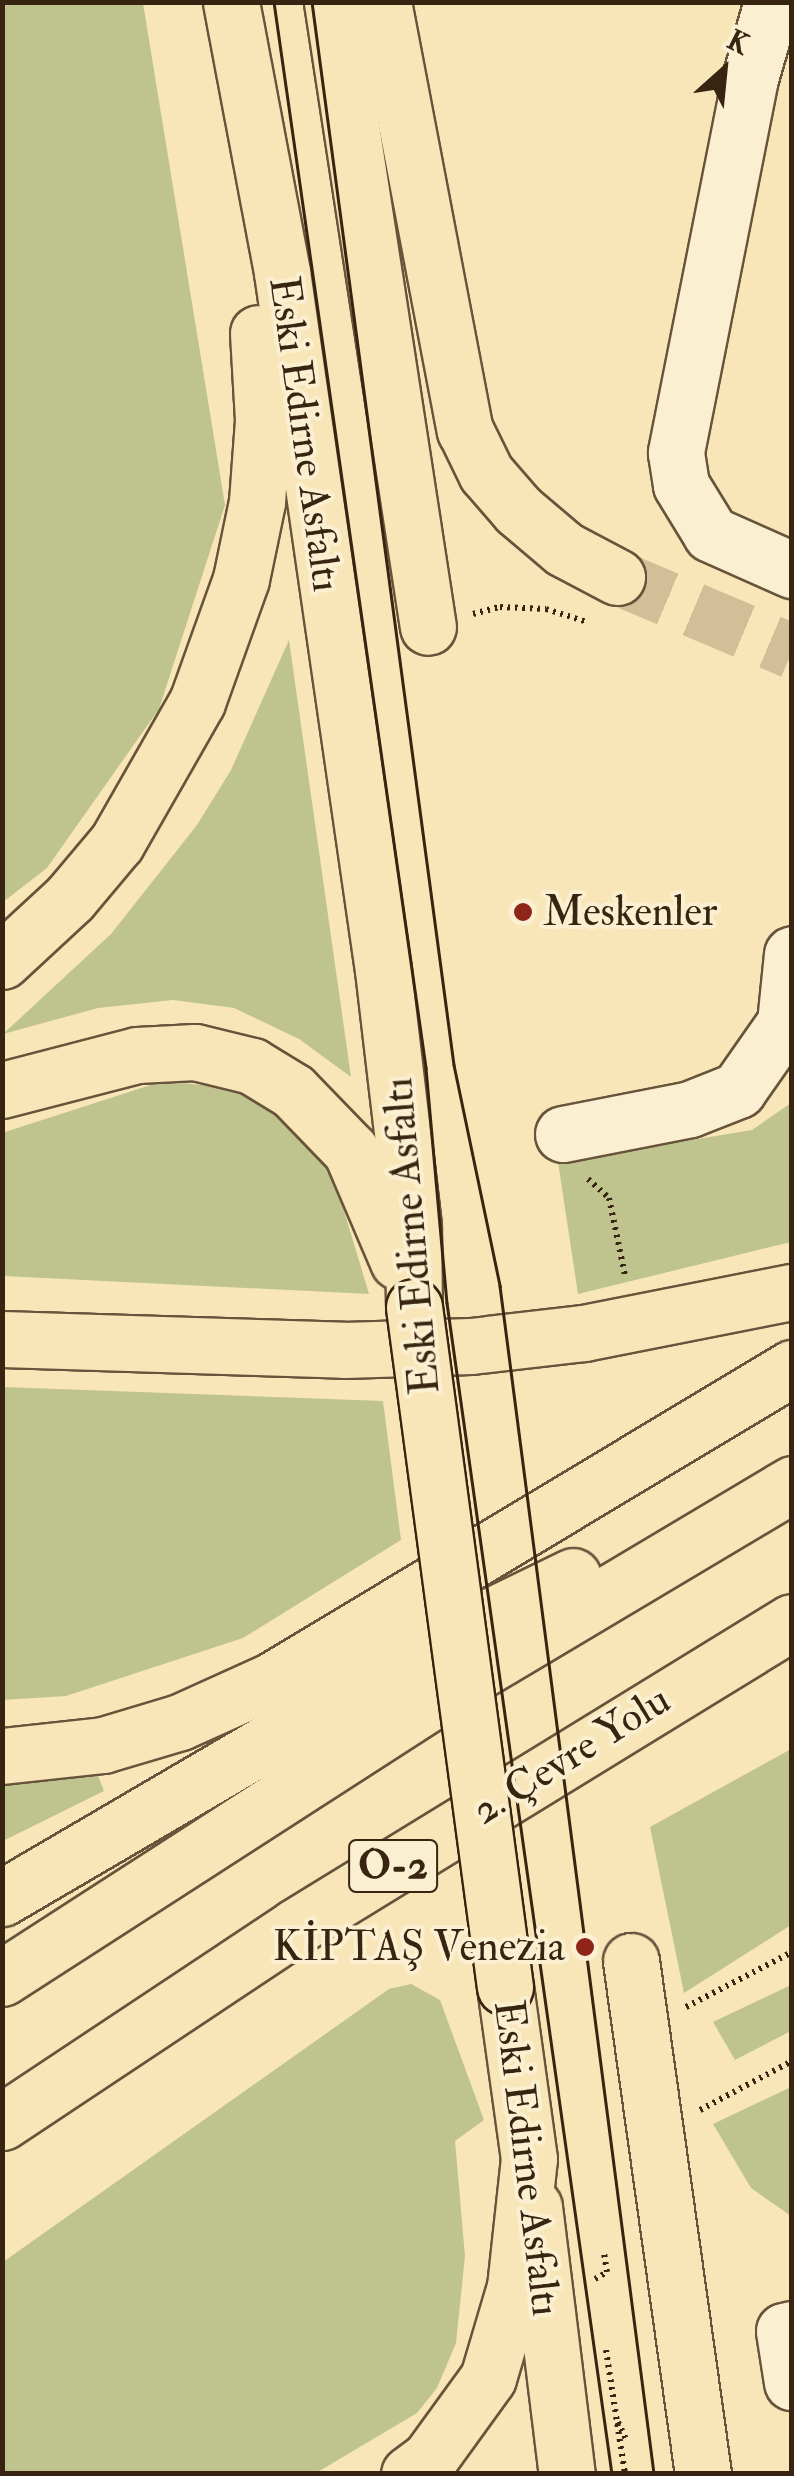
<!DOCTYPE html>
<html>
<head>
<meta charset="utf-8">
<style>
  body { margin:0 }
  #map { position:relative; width:794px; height:2476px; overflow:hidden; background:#f9e6b8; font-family:"IM FELL Double Pica",serif }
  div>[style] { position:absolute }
  .green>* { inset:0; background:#bfc48e }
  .highway-tunnel>* { height:55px; margin-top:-27.5px; transform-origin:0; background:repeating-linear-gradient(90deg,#d2bf97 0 55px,transparent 0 83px) }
  .path>* { height:6px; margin-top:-3px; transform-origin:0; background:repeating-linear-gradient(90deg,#372411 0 2.5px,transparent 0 7.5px) }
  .roads { filter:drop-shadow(2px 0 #68543b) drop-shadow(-2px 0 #68543b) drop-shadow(0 2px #68543b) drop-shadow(0 -2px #68543b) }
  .minor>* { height:55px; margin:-27.5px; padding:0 27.5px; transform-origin:27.5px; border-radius:27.5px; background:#fbefd1 }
  .major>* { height:55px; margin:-27.5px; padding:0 27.5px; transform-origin:27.5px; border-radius:27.5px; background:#f9e6b8 }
  .highway>* { height:55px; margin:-27.5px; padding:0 27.5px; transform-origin:27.5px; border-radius:27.5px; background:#f9e6b8 }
  .tram>* { height:2.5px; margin:-1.25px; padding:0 1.25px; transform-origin:1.25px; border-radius:1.25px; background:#372411 }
  .bridges { filter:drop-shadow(2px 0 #372411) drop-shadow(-2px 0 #372411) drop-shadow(0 2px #372411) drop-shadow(0 -2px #372411) }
  .highway-bridge>* { height:55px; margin:-27.5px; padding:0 27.5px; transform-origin:27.5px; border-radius:27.5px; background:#f9e6b8 }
  .dots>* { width:28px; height:28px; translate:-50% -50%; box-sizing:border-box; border:5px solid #fbefd1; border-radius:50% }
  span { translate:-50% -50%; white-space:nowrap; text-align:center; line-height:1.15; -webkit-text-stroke:8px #fbefd1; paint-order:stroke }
  .shield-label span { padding:2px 8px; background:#fbefd1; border:2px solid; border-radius:8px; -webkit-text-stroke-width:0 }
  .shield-label { font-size:40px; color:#372411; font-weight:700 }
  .street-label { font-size:42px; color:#372411 }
  .poi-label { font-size:42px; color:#372411 }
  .left { translate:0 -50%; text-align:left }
  .right { translate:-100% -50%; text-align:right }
  .frame { position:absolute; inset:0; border:5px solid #372411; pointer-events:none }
  .north { position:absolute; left:674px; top:20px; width:100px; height:100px; -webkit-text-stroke:8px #fbefd1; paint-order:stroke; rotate:27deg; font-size:28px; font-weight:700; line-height:40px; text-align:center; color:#372411 }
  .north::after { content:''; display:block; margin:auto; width:35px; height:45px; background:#372411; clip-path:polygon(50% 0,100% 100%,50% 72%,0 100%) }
</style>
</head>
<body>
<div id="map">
  <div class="green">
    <div style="clip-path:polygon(3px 2px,143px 3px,225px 505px,159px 709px,47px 868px,3px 902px)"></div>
    <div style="clip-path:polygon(289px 640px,351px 1077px,299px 1039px,234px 1008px,173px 1000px,98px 1008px,3px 1034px,111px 934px,197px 825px,231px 770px)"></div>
    <div style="clip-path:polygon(163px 1081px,231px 1088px,293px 1126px,325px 1163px,339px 1194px,369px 1294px,3px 1276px,2px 1133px)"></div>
    <div style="clip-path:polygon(791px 1103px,791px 1242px,578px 1294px,558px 1162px,752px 1130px)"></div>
    <div style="clip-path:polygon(3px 1387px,383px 1401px,401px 1540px,243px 1638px,66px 1696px,3px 1700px)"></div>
    <div style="clip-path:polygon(791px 1749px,791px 1925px,684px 1993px,650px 1827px)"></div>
    <div style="clip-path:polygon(97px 1773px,104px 1791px,3px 1841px,3px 1786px)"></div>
    <div style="clip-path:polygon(411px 1984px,440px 2000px,484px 2120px,455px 2141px,465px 2256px,456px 2343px,437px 2388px,417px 2413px,316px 2473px,3px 2473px,3px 2262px,389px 1989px)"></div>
    <div style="clip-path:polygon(791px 1985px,791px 2031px,735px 2060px,713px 2022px)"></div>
    <div style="clip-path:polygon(791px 2087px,791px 2216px,751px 2188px,713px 2124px)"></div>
  </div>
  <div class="highway-tunnel">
    <div style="left:617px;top:577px;width:190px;rotate:22.9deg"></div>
  </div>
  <div class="path">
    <div style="left:473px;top:614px;width:28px;rotate:-15deg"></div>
    <div style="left:500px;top:607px;width:46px;rotate:2.5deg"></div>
    <div style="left:546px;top:609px;width:43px;rotate:17.6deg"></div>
    <div style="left:588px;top:1179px;width:28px;rotate:42deg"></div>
    <div style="left:609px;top:1198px;width:79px;rotate:78.3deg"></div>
    <div style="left:686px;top:2007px;width:119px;rotate:-27.4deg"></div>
    <div style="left:700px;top:2110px;width:104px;rotate:-28deg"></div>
    <div style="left:595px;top:2279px;width:14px;rotate:-30deg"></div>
    <div style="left:607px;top:2272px;width:20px;rotate:-99deg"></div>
    <div style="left:606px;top:2350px;width:125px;rotate:81.3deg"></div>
    <div style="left:618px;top:2422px;width:19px;rotate:65deg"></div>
  </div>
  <div class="roads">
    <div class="minor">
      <div style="left:772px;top:2px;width:79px;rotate:106.1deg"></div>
      <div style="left:750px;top:78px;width:382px;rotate:101.2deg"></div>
      <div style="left:676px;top:453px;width:32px;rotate:81deg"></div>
      <div style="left:681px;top:485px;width:57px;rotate:58.5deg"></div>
      <div style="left:711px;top:534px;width:89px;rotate:24deg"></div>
      <div style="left:563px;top:1134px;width:129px;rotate:-11.1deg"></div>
      <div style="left:690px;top:1109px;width:52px;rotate:-21.6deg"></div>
      <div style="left:738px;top:1090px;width:82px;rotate:-55deg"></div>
      <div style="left:785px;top:1023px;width:69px;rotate:-84.2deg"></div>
      <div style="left:792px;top:2329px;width:8px;rotate:166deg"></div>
      <div style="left:784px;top:2331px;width:52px;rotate:81.1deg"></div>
    </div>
    <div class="major">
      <div style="left:534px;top:2207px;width:269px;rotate:83deg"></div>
    </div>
    <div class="highway">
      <div style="left:231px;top:2px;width:275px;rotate:79.3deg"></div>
      <div style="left:282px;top:272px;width:705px;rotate:81.77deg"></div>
      <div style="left:383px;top:970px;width:259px;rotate:83.3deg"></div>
      <div style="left:413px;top:1227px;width:80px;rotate:89.3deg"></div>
      <div style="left:332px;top:2px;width:632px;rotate:81.27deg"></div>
      <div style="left:383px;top:2px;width:436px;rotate:79.2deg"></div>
      <div style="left:465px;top:430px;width:48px;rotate:64deg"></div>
      <div style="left:486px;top:473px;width:49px;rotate:49.1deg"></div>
      <div style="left:518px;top:510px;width:60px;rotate:40.3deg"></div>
      <div style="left:564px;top:549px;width:60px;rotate:27.8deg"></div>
      <div style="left:2px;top:961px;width:93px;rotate:-42.8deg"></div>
      <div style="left:70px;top:898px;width:73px;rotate:-50deg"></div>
      <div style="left:117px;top:842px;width:161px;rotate:-60.3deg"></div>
      <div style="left:197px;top:702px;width:131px;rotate:-70.3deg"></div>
      <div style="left:241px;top:579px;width:79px;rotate:-78.3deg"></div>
      <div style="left:257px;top:502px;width:82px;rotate:-85.8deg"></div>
      <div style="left:263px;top:420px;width:87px;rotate:-93.3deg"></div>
      <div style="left:2px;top:1090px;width:139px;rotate:-14.5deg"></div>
      <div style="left:137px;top:1055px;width:58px;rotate:-3deg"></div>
      <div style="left:195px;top:1052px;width:59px;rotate:13.8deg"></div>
      <div style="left:252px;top:1066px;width:48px;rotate:31.4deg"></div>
      <div style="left:293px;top:1091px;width:83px;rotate:46deg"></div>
      <div style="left:351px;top:1151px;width:120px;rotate:66.9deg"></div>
      <div style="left:2px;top:1339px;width:342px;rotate:1.8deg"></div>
      <div style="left:344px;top:1350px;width:127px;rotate:-1.8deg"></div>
      <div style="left:471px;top:1346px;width:114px;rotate:-6.6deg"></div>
      <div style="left:584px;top:1333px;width:212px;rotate:-11.2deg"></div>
      <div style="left:2px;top:1756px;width:102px;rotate:-6.2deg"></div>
      <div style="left:103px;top:1745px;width:80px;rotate:-16.6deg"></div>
      <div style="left:180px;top:1722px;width:100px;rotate:-24.3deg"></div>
      <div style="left:271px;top:1681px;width:608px;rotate:-31deg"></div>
      <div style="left:2px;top:1898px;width:515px;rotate:-30.35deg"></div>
      <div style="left:446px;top:1638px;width:141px;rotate:-26deg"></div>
      <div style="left:631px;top:1961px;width:518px;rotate:82.01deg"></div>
      <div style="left:2px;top:1978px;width:559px;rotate:-32.81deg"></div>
      <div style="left:472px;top:1675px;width:373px;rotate:-30.8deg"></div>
      <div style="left:2px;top:2122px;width:352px;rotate:-33.6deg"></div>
      <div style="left:295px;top:1927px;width:583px;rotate:-31.54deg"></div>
      <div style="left:409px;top:2474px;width:26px;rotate:-37deg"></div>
      <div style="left:430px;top:2458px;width:99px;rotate:-54.1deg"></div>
      <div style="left:488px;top:2378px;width:95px;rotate:-73.5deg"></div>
      <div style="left:515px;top:2287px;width:129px;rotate:-83.8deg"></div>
      <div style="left:529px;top:2159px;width:174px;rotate:-97.9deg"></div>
    </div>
  </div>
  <div class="tram">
    <div style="left:274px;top:2px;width:1077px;rotate:81.88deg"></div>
    <div style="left:426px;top:1068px;width:236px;rotate:84.9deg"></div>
    <div style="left:447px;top:1303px;width:1183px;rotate:81.98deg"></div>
    <div style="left:312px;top:2px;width:1072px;rotate:82.39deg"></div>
    <div style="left:454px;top:1065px;width:226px;rotate:78.2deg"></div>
    <div style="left:500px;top:1286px;width:1198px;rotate:82.61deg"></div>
  </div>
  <div class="bridges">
    <div class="highway-bridge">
      <div style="left:414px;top:1307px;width:686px;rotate:82.38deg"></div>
    </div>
  </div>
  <div class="dots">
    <div style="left:523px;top:912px;background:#8f2418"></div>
    <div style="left:585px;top:1947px;background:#8f2418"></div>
  </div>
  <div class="shield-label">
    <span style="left:393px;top:1866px">O-2</span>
  </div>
  <div class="street-label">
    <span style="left:305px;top:434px;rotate:82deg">Eski Edirne Asfaltı</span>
    <span style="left:412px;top:1236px;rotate:-95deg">Eski Edirne Asfaltı</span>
    <span style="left:571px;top:1755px;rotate:-32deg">2. Çevre Yolu</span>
    <span style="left:527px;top:2158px;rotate:83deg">Eski Edirne Asfaltı</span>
  </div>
  <div class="poi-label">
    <span class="left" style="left:543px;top:912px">Meskenler</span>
    <span class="right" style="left:565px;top:1947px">KİPTAŞ Venezia</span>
  </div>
  <div class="frame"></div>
  <div class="north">K</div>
</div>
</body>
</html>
